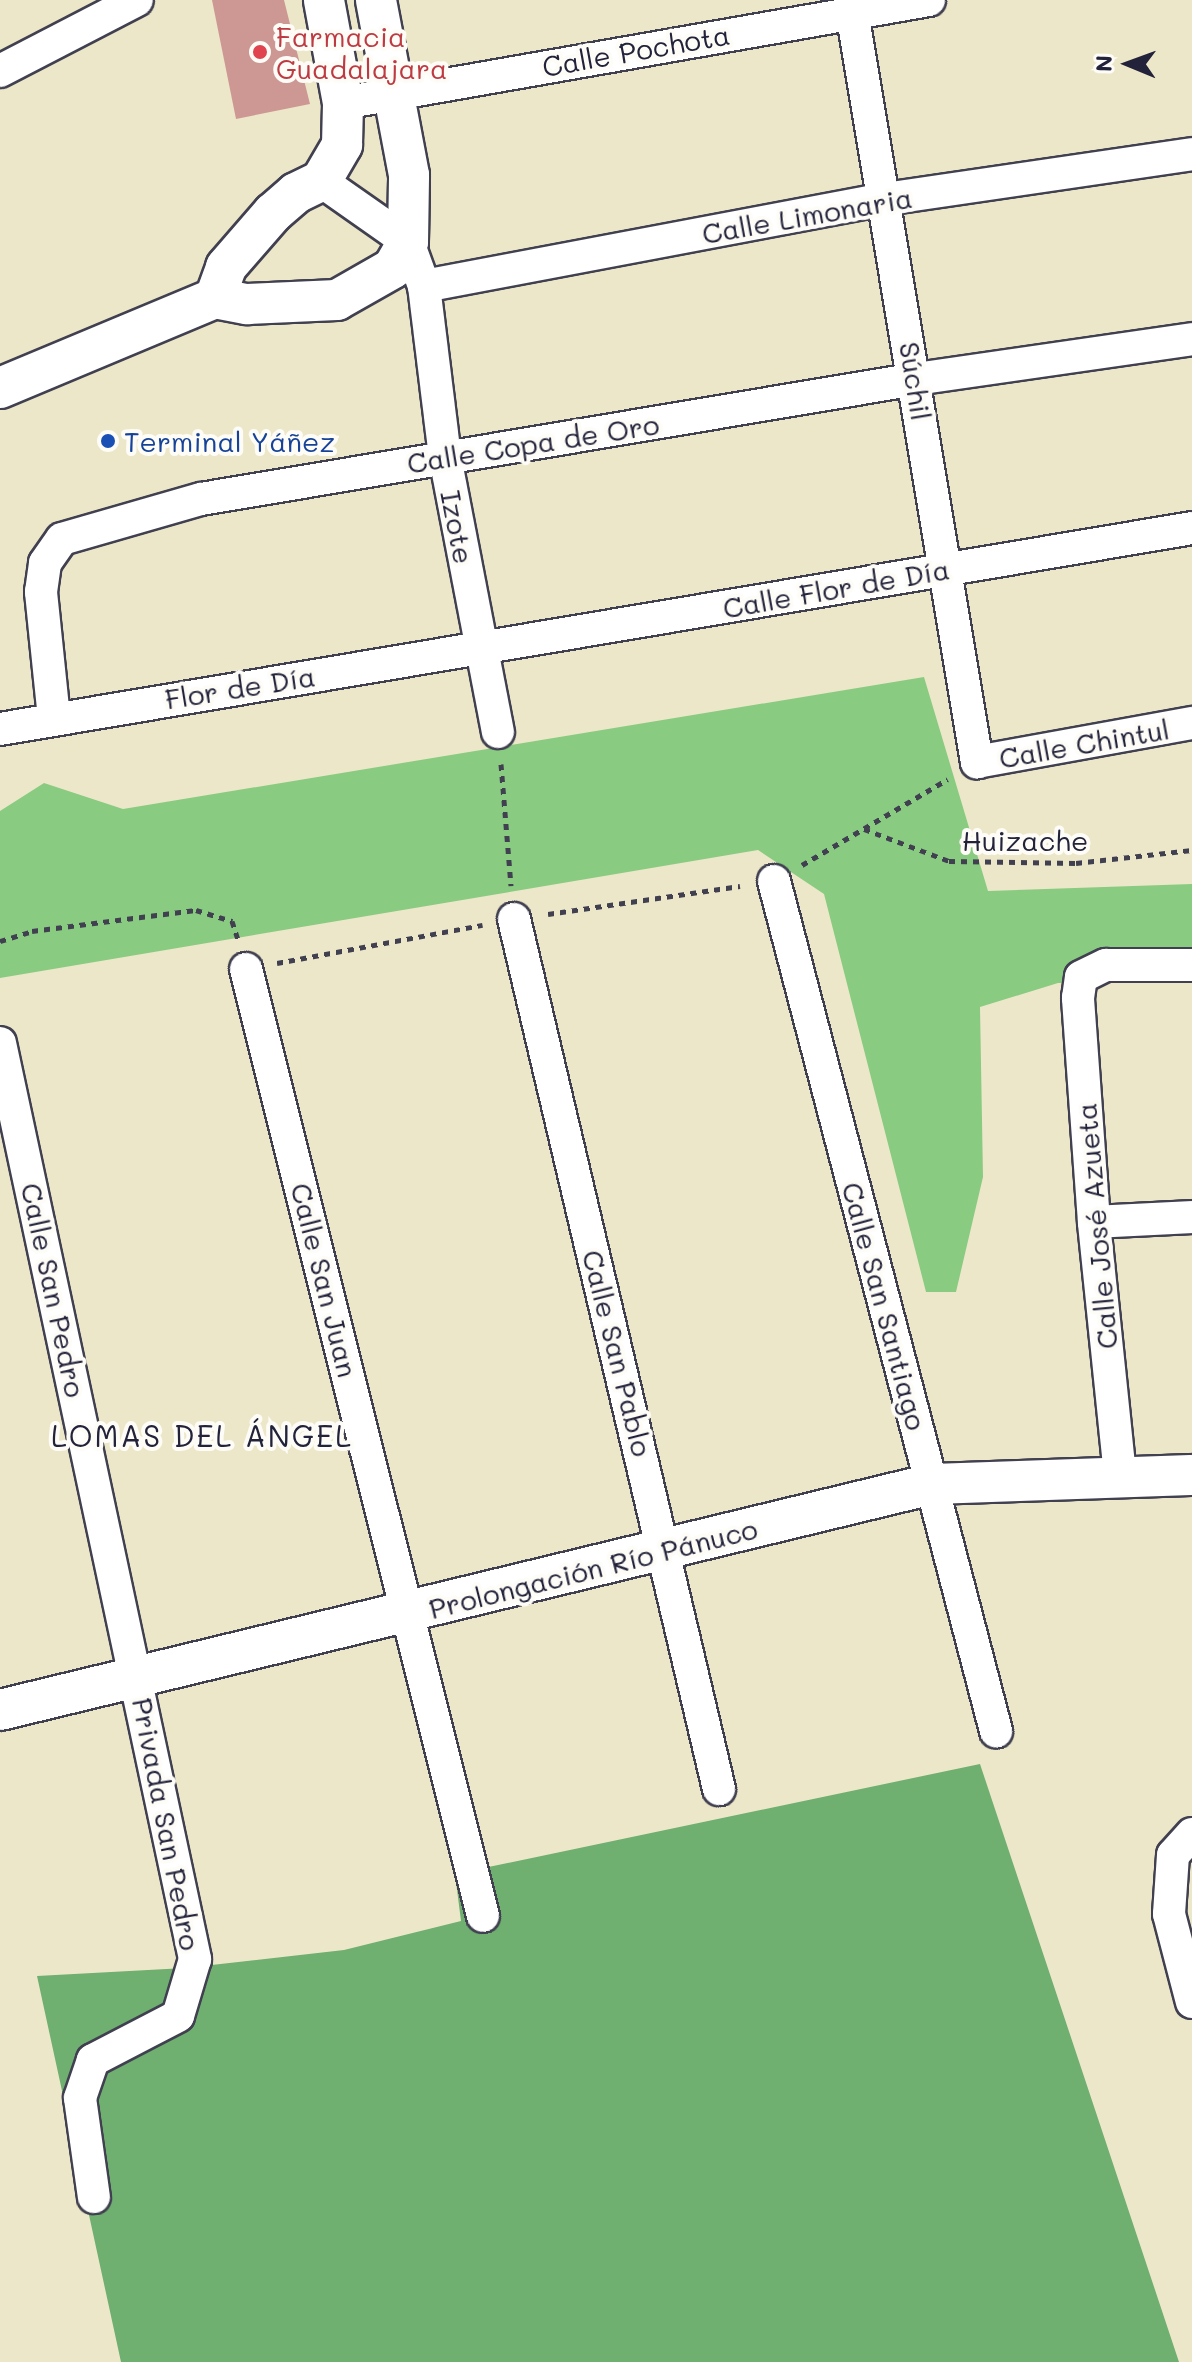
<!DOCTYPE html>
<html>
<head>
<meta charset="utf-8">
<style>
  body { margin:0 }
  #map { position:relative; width:1192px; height:2362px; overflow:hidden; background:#ede7c9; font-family:Mali,sans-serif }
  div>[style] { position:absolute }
  .green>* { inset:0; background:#8acb82 }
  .forest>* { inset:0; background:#6faf70 }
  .building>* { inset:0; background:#cd9894 }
  .path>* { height:5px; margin-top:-2.5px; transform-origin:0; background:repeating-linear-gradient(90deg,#404050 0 6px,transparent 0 12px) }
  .roads { filter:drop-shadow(2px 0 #404050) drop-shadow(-2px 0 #404050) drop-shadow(0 2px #404050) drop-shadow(0 -2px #404050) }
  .minor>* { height:32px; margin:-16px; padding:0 16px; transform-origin:16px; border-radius:16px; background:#fff }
  .tertiary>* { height:40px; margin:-20px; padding:0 20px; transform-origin:20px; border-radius:20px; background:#fff }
  .dots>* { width:22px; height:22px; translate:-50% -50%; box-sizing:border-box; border:4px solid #fdfcf7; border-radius:50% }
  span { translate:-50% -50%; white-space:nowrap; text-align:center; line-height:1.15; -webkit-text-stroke:8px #fdfcf7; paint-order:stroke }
  .health-label { font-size:28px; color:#be3a42 }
  .left { translate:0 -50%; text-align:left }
  .street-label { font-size:28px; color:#22223b }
  .transit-label { font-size:28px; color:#164399 }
  .neighbourhood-label { font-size:30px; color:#22223b; letter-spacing:2px }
  .north { position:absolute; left:1088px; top:24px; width:80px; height:80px; -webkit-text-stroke:6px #fdfcf7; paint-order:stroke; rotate:271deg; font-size:22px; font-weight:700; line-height:32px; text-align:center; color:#22223b }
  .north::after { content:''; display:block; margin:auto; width:28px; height:36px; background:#22223b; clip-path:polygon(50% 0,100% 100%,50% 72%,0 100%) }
</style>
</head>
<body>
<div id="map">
  <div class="green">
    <div style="clip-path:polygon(924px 677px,988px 891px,1192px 884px,1192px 981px,1058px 983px,980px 1007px,983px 1177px,956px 1292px,926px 1292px,824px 894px,758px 850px,0 978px,0 811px,44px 783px,123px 809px)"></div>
  </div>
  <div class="forest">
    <div style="clip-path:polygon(980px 1764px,1179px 2362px,121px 2362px,37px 1976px,185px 1968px,344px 1950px,461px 1921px,455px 1874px)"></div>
  </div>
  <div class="building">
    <div style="clip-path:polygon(212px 0,284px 0,310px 104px,236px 119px)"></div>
  </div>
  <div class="path">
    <div style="left:501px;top:764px;width:122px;rotate:85.3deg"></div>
    <div style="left:864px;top:829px;width:91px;rotate:20.6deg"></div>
    <div style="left:949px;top:861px;width:127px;rotate:0.9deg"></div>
    <div style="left:1076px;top:863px;width:117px;rotate:-6.4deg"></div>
    <div style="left:802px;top:865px;width:169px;rotate:-30.5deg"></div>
    <div style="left:548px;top:914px;width:194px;rotate:-8.3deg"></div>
    <div style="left:0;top:941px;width:34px;rotate:-17deg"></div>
    <div style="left:32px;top:931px;width:165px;rotate:-7.3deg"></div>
    <div style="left:196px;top:910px;width:38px;rotate:17deg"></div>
    <div style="left:232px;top:921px;width:20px;rotate:72deg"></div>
    <div style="left:277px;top:963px;width:209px;rotate:-10.5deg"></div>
  </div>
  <div class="roads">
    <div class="minor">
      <div style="left:850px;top:0;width:773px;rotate:80.54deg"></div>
      <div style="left:977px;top:762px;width:219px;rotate:-10.3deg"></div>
      <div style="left:0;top:71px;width:154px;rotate:-27.4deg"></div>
      <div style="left:343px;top:103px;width:595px;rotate:-9.97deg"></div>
      <div style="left:321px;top:181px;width:106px;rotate:35deg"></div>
      <div style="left:408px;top:242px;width:47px;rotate:70deg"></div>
      <div style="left:424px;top:286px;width:172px;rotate:83deg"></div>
      <div style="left:445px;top:457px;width:280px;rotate:79.1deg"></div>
      <div style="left:424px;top:286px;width:469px;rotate:-10.7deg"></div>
      <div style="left:885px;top:199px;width:310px;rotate:-8.3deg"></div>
      <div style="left:54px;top:718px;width:127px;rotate:-95.9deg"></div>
      <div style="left:41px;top:592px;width:29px;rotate:-82deg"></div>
      <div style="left:45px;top:563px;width:29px;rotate:-55deg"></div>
      <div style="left:62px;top:539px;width:145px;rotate:-16.1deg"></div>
      <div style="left:201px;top:499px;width:725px;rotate:-9.53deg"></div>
      <div style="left:916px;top:379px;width:279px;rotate:-8.2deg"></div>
      <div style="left:0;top:729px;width:1209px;rotate:-9.57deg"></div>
      <div style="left:774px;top:881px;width:879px;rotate:75.36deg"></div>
      <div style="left:514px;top:919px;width:894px;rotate:76.74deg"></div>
      <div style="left:246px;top:969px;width:976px;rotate:75.95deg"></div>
      <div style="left:0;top:1043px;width:937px;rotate:77.98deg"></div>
      <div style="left:195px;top:1959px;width:59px;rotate:106.6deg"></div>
      <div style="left:178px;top:2016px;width:96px;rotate:152.6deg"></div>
      <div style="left:93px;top:2060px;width:40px;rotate:108.9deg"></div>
      <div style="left:80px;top:2098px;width:100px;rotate:82deg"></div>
      <div style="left:1094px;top:1222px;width:98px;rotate:-2.9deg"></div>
      <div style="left:1120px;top:1475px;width:254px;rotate:-95.9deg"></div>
      <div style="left:1094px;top:1222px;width:225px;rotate:-94.1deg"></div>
      <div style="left:1078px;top:998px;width:21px;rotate:-82deg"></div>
      <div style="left:1081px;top:977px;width:28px;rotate:-26deg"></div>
      <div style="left:1106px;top:965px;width:86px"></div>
      <div style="left:1192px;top:1834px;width:28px;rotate:132deg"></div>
      <div style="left:1173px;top:1855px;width:59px;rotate:93.9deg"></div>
      <div style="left:1169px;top:1914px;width:91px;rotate:75.4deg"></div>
    </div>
    <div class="tertiary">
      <div style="left:215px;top:298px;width:33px;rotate:-70deg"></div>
      <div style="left:226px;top:267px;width:72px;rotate:-49deg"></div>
      <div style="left:273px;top:213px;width:30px;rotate:-41deg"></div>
      <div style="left:296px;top:193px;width:28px;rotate:-26deg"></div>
      <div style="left:321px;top:181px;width:42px;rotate:-59.7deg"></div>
      <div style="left:342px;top:145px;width:42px;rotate:-88.6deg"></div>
      <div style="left:343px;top:103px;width:105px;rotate:-100.5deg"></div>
      <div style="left:0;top:388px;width:233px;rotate:-22.7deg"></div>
      <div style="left:215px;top:298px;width:33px;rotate:11deg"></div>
      <div style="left:247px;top:304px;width:90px;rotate:-2.5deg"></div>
      <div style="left:337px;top:300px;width:64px;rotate:-29.7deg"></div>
      <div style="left:393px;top:268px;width:30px;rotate:-60deg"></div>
      <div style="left:408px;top:242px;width:67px;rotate:-89.1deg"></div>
      <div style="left:409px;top:175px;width:178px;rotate:-100.7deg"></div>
      <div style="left:0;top:1710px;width:959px;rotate:-13.63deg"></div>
      <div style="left:932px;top:1484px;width:260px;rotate:-2deg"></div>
    </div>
  </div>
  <div class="dots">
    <div style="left:260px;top:52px;background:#e0444e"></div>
    <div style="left:108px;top:441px;background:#1a4fb4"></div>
  </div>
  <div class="health-label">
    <span class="left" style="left:276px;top:52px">Farmacia<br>Guadalajara</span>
  </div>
  <div class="street-label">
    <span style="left:636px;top:50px;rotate:-10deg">Calle Pochota</span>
    <span style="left:807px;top:215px;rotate:-10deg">Calle Limonaria</span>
    <span style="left:916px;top:381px;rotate:81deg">Súchil</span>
    <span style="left:533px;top:443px;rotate:-9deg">Calle Copa de Oro</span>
    <span style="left:458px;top:527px;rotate:79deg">Izote</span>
    <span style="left:836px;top:588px;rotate:-10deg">Calle Flor de Día</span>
    <span style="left:240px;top:687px;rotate:-9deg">Flor de Día</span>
    <span style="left:1084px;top:743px;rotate:-10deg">Calle Chintul</span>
    <span style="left:1025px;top:840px">Huizache</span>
    <span style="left:1096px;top:1226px;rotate:-95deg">Calle José Azueta</span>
    <span style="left:325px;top:1280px;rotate:76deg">Calle San Juan</span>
    <span style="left:54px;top:1290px;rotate:78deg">Calle San Pedro</span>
    <span style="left:885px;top:1306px;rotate:75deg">Calle San Santiago</span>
    <span style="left:618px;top:1353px;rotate:76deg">Calle San Pablo</span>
    <span style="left:593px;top:1568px;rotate:-14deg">Prolongación Río Pánuco</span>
    <span style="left:167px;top:1824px;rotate:79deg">Privada San Pedro</span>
  </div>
  <div class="transit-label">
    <span class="left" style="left:124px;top:441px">Terminal Yáñez</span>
  </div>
  <div class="neighbourhood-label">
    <span style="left:202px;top:1435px">LOMAS DEL ÁNGEL</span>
  </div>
  <div class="north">N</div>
</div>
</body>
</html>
